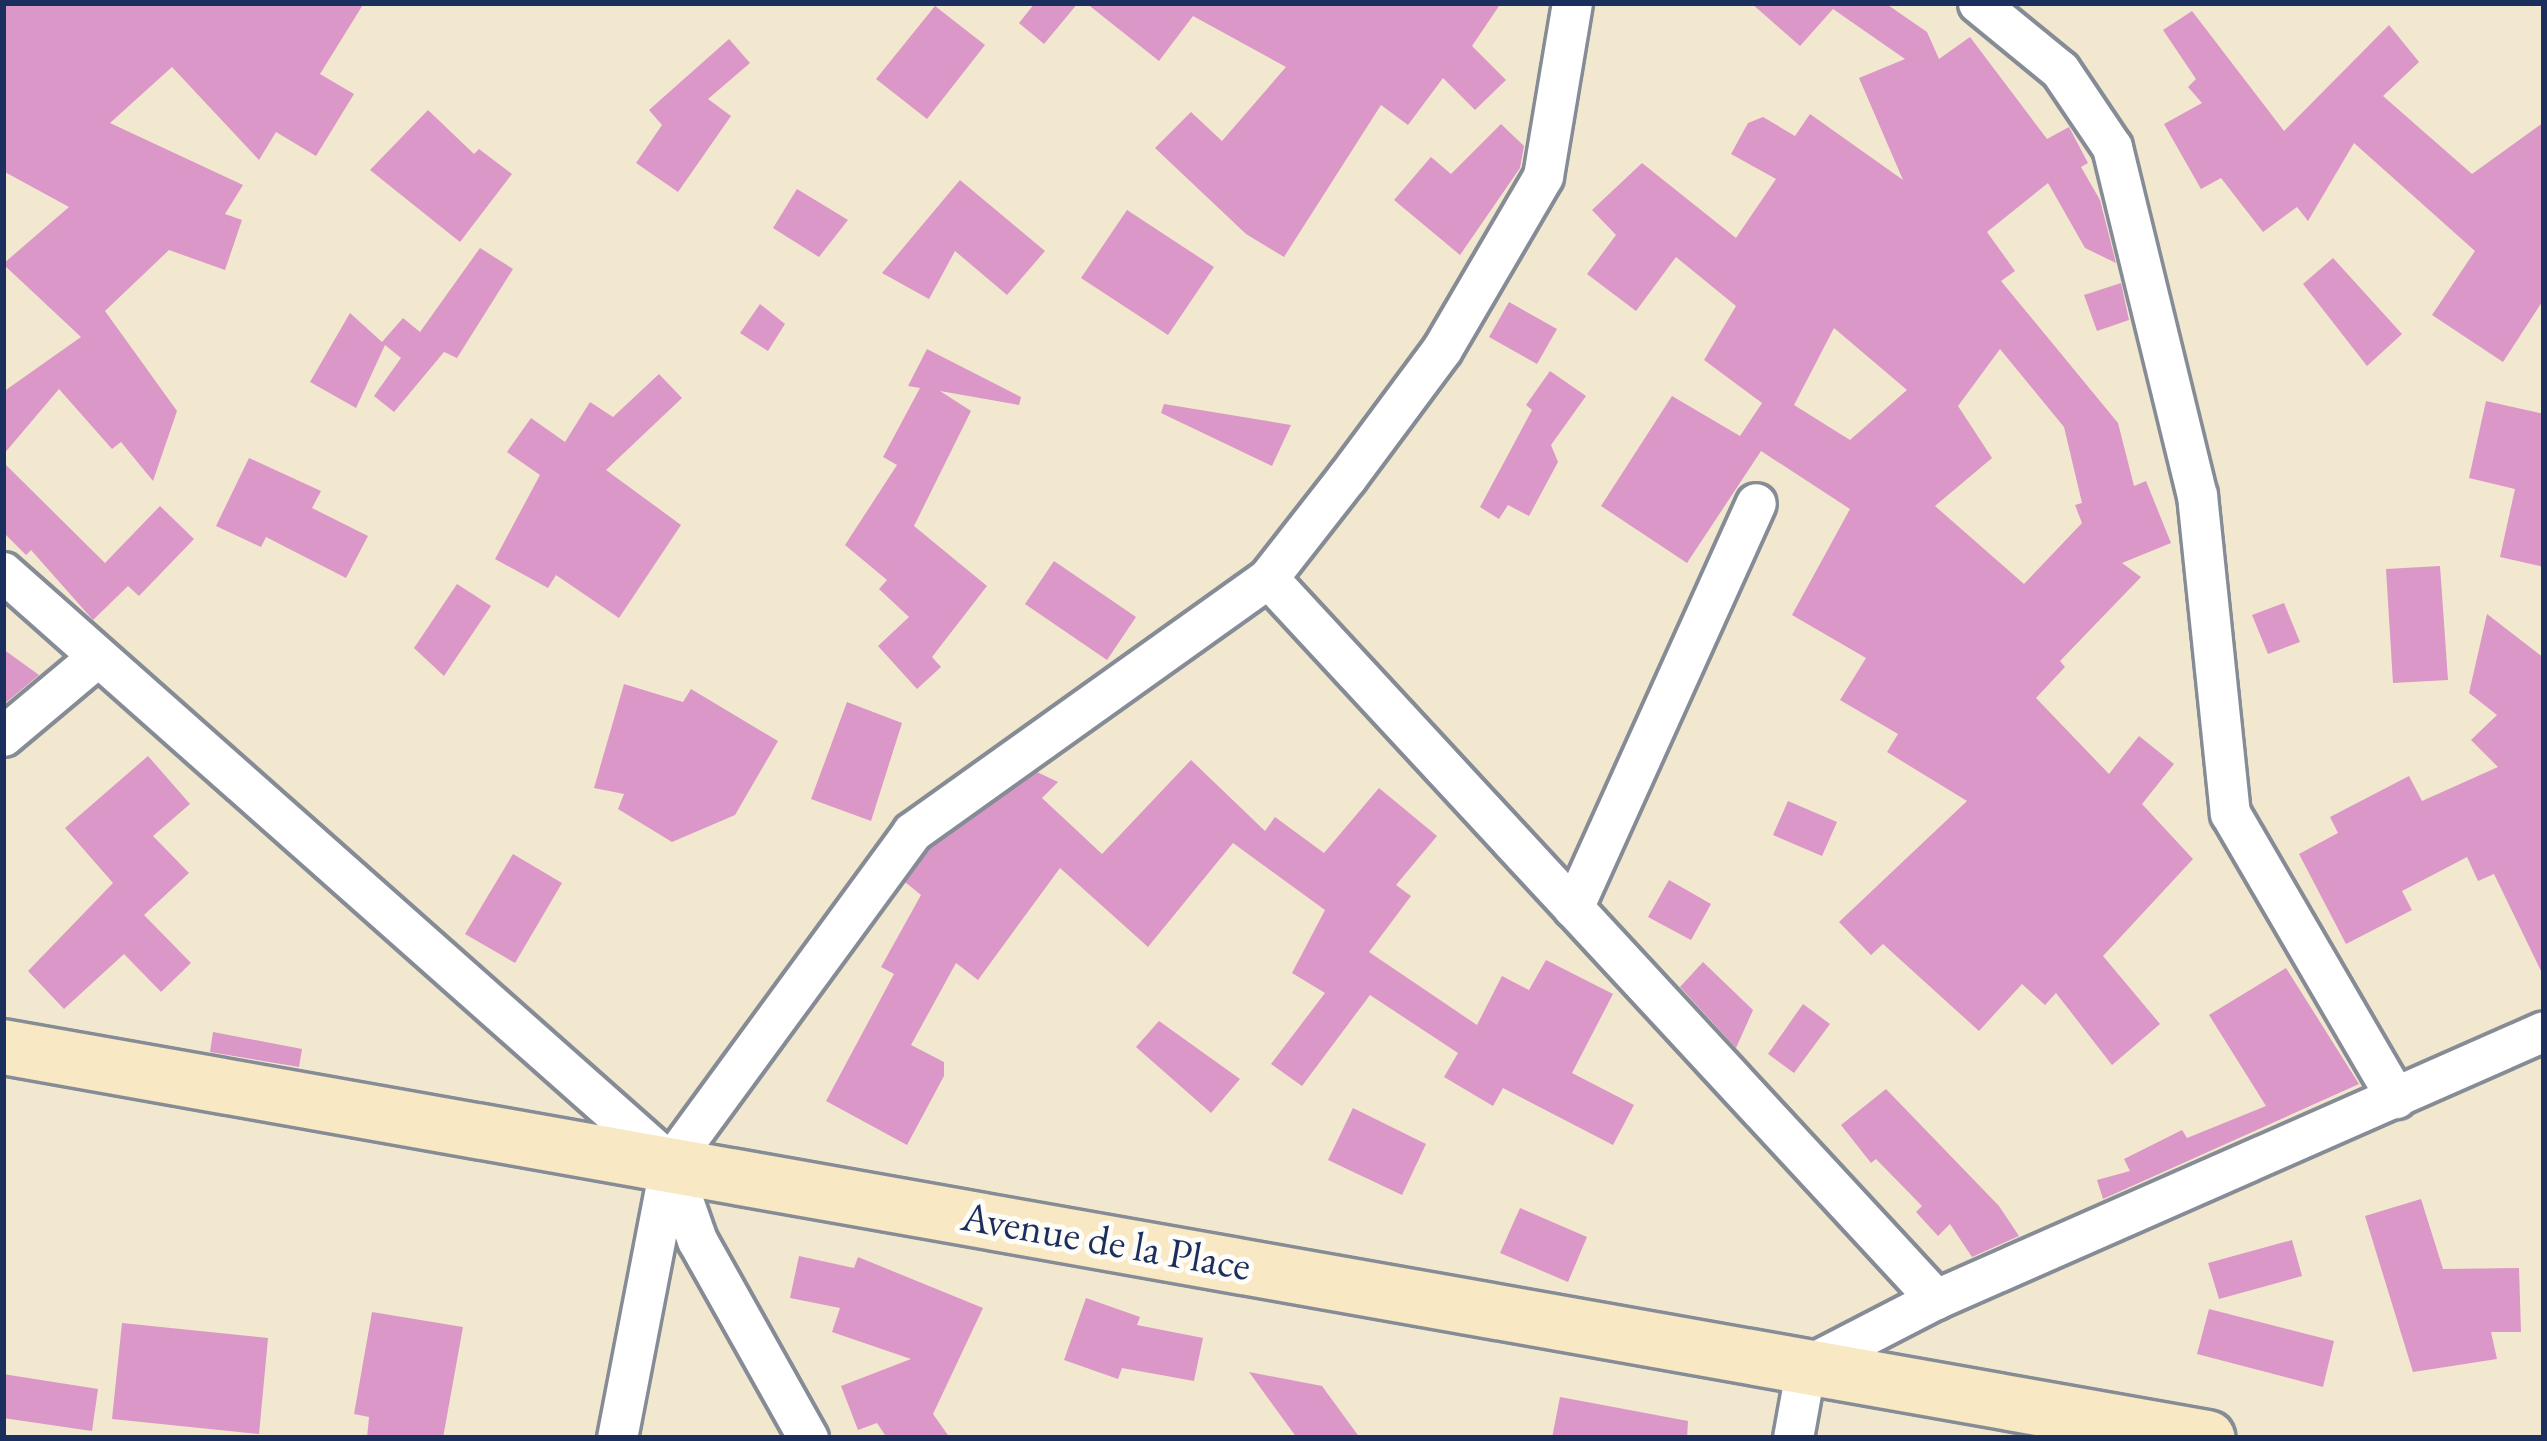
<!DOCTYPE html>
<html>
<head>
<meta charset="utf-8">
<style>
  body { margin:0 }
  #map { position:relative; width:2547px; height:1441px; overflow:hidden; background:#f2e8cf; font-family:"EB Garamond",serif }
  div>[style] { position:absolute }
  .building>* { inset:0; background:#db97c7 }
  .roads { filter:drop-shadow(3px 0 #868c96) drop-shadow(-3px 0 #868c96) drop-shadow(0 3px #868c96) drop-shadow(0 -3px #868c96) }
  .street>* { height:39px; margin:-19.5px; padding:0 19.5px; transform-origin:19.5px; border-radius:19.5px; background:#fff }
  .secondary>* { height:54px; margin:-27px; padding:0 27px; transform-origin:27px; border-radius:27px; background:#f8e8c3 }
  span { translate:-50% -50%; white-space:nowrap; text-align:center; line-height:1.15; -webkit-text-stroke:10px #fdfcf7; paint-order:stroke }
  .street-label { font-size:42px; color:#1b2f5e }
  .frame { position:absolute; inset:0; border:6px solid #1b2f5e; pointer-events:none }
</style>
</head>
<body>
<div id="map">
  <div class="building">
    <div style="clip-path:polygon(3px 3px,364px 3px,320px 74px,354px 94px,316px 156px,276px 132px,259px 160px,172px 67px,110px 123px,243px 185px,225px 214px,242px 220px,225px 270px,169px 250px,105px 311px,177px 411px,153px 481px,121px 442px,112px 449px,59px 389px,3px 455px,3px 392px,81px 337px,3px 264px,69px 207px,3px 171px)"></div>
    <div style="clip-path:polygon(1035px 3px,1078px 3px,1044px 44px,1019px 23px)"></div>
    <div style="clip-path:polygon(1086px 3px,1501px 3px,1472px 46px,1506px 80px,1475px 110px,1443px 78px,1408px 125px,1381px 105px,1284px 257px,1246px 234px,1155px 148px,1191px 112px,1222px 141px,1286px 67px,1193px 16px,1159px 61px)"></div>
    <div style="clip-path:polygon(evenodd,1751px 3px,1885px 3px,1927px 32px,1939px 59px,1970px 37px,2047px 139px,2069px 127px,2088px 163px,2081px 167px,2100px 200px,2116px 263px,2085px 248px,2048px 183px,1987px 232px,2015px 271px,2001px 281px,2118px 423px,2134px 486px,2146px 481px,2171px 543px,2122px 563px,2141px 577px,2060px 661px,2065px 667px,2036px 698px,2109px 774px,2139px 736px,2174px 764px,2142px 804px,2193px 859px,2103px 956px,2160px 1024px,2112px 1065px,2056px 993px,2045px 1005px,2022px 984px,1979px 1031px,1883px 944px,1871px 955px,1839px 922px,1967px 801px,1887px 752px,1898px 734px,1840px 700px,1866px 658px,1792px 615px,1850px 509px,1761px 451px,1687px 563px,1601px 506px,1672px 396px,1740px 436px,1762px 403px,1704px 360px,1736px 306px,1676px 257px,1636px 311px,1587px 274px,1616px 235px,1592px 210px,1642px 163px,1736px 238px,1776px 179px,1731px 154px,1748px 123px,1763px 117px,1795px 136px,1810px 114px,1903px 180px,1859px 78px,1905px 59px,1833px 9px,1800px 46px,1751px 3px,1834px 328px,1907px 390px,1850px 440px,1794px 405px,1834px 328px,1751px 3px,2000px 349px,2064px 427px,2082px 503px,2075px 505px,2082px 523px,2024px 584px,1935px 506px,1992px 458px,1958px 406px,2000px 349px)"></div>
    <div style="clip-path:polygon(935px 6px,985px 45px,927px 119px,876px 79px)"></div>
    <div style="clip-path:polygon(2192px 11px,2284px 131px,2389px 25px,2419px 62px,2383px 96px,2472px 174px,2544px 122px,2544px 299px,2503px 362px,2432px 315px,2475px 251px,2354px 143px,2308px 221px,2297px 207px,2263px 232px,2221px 178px,2201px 189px,2164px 124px,2202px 103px,2188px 87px,2196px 79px,2163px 30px)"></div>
    <div style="clip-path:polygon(729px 39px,750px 63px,708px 99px,731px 116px,678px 192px,636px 163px,662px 125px,649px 110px)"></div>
    <div style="clip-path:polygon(428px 110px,474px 154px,479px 149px,512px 174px,460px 242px,370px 170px)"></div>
    <div style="clip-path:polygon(1501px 124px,1524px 146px,1520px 168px,1460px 255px,1394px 200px,1431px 157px,1451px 174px)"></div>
    <div style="clip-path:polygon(960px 180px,1045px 251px,1007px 295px,955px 251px,929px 299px,882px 273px)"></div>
    <div style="clip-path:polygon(797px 189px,848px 220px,819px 257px,773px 228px)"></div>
    <div style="clip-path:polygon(1127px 210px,1214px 267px,1168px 335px,1081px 278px)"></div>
    <div style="clip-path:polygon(480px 248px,513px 269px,457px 358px,444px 352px,394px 412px,374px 396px,401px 358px,385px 345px,356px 408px,310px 382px,350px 313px,382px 342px,403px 318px,420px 332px)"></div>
    <div style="clip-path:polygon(2333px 258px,2402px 334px,2367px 366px,2303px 284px)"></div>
    <div style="clip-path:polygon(2121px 283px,2129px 320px,2097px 331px,2084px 295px)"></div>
    <div style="clip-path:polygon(1509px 302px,1557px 329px,1537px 364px,1489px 337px)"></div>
    <div style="clip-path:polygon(760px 304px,785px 324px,768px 351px,740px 333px)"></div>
    <div style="clip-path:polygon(927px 349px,1021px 397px,1019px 405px,940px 391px,971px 411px,914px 526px,987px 586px,932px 657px,941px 667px,917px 689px,878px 646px,909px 617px,879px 589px,887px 580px,845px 545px,897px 465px,883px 457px,920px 388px,908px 386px)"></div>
    <div style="clip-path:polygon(1550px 371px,1586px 396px,1551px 445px,1558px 462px,1529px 516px,1508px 505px,1499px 519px,1480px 507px,1532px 410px,1526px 405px)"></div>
    <div style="clip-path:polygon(659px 374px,682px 398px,606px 470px,681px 525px,619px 618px,556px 575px,548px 588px,495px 559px,540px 475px,507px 452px,531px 418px,565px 442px,590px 402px,613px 417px)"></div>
    <div style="clip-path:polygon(2486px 401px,2544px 414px,2544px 567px,2500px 557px,2515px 489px,2469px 478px)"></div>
    <div style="clip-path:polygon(1164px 404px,1291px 425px,1272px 466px,1161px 413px)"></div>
    <div style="clip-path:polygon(249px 458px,321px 491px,312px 508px,368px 536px,346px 578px,266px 537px,261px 547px,216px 526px)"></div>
    <div style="clip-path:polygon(3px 462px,105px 563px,160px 506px,194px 539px,139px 596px,128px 586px,93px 620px,31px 550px,26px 555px,3px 532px)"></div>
    <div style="clip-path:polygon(1054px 561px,1136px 617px,1107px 660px,1025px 604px)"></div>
    <div style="clip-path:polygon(2440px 566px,2448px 680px,2393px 683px,2386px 569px)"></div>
    <div style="clip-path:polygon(457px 584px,491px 606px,444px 676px,414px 648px)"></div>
    <div style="clip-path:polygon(2284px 603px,2300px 642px,2268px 654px,2252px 615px)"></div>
    <div style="clip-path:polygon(2487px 614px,2544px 658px,2544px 977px,2494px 874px,2478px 881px,2467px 857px,2402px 891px,2412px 910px,2346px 944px,2299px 854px,2338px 833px,2330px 817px,2409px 776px,2422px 801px,2498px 767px,2471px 740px,2497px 715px,2469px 693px)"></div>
    <div style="clip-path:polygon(3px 649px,39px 675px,3px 705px)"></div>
    <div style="clip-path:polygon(624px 684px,683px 702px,691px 689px,778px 741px,735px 815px,672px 842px,618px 809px,624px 794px,594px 788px)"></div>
    <div style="clip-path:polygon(847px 702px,902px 723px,871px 821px,811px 799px)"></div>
    <div style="clip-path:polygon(148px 756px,190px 804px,153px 836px,189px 873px,144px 915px,191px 963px,161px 992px,124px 954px,64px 1009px,28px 971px,113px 883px,65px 828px)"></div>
    <div style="clip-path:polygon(1191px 760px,1265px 831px,1275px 817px,1324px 853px,1379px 788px,1437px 836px,1396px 885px,1411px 896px,1369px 952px,1477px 1025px,1502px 976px,1529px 990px,1546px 960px,1613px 994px,1572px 1073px,1634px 1105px,1613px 1145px,1503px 1088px,1493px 1106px,1444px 1077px,1458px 1053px,1370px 995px,1302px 1086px,1271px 1064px,1325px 993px,1292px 973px,1325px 910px,1233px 843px,1148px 947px,1060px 868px,978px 980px,956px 963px,911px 1045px,944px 1062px,944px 1076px,907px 1145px,826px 1101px,894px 974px,881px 967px,921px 895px,905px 882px,929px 849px,1037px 772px,1058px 782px,1042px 798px,1102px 854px)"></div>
    <div style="clip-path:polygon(1788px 801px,1837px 822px,1822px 856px,1773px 835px)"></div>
    <div style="clip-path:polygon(513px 854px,562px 883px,515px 963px,465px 934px)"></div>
    <div style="clip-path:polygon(1669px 880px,1711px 904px,1691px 940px,1648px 917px)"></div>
    <div style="clip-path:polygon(1703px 962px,1753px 1010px,1736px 1048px,1680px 987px)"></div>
    <div style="clip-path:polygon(2286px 968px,2359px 1084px,2103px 1199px,2097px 1180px,2130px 1171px,2124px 1159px,2182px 1130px,2187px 1138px,2266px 1106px,2209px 1015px)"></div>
    <div style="clip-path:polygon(1803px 1004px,1830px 1024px,1794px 1073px,1768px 1054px)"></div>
    <div style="clip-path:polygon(1159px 1021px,1240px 1079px,1211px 1113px,1136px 1047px)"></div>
    <div style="clip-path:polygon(213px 1032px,302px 1049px,299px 1067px,210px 1052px)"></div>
    <div style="clip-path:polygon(1886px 1089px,1999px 1206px,2019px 1236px,1972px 1257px,1950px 1224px,1938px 1236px,1916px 1212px,1922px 1206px,1876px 1159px,1871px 1163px,1841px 1125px)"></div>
    <div style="clip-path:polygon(1353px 1108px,1426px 1144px,1402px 1195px,1328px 1160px)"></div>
    <div style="clip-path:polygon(2421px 1199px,2443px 1269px,2519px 1268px,2521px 1332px,2491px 1332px,2497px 1359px,2413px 1372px,2365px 1216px)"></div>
    <div style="clip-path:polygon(1520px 1208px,1587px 1237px,1568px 1282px,1500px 1253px)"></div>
    <div style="clip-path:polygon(2292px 1240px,2302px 1276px,2219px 1299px,2208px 1263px)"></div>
    <div style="clip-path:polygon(799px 1256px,854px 1268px,858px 1257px,983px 1308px,933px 1414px,950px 1438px,887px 1438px,877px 1423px,858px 1430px,841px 1386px,911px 1359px,832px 1332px,840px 1308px,790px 1298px)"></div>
    <div style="clip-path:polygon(1086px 1298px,1140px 1317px,1137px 1325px,1203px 1338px,1194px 1381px,1122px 1368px,1118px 1379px,1064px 1360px)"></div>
    <div style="clip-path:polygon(2209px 1309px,2334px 1341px,2323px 1387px,2197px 1354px)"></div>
    <div style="clip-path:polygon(372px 1312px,463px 1327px,443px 1438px,367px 1438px,369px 1417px,354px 1414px)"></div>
    <div style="clip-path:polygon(122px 1323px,268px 1338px,259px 1434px,112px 1419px)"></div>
    <div style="clip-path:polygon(1249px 1372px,1322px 1386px,1360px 1438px,1297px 1438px)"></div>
    <div style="clip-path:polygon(3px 1374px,98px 1389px,92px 1431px,3px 1418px)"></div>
    <div style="clip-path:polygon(1560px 1397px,1688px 1421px,1687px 1438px,1552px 1438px)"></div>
  </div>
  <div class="roads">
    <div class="street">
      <div style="left:1978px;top:3px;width:106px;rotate:39.3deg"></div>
      <div style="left:2060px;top:70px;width:93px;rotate:56deg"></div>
      <div style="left:2112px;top:147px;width:358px;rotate:76.3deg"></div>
      <div style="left:2197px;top:495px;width:320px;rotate:84.1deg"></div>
      <div style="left:2230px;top:813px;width:330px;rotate:59.8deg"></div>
      <div style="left:3px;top:572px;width:891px;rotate:41.54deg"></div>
      <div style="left:670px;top:1163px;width:82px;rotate:70.7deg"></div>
      <div style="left:697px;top:1240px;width:227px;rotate:60.7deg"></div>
      <div style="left:1268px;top:578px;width:983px;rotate:47.19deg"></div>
      <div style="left:3px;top:736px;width:121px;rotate:-40deg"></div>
      <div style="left:1573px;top:908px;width:444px;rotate:-65.7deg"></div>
      <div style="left:617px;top:1438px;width:280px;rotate:-79.1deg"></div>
      <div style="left:670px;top:1163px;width:410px;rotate:-53.8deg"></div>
      <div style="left:912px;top:832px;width:437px;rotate:-35.5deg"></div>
      <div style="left:1268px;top:578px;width:128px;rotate:-52deg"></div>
      <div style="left:1347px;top:477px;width:159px;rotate:-53.4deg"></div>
      <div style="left:1442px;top:349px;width:200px;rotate:-59.7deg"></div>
      <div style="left:1543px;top:176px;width:175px;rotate:-80.5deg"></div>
      <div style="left:1793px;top:1438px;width:73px;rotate:-79.8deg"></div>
      <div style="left:1806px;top:1366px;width:146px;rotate:-27.3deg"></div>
      <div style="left:1936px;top:1299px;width:664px;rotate:-23.79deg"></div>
    </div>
    <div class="secondary">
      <div style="left:3px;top:1047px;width:2239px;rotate:10.06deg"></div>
    </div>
  </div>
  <div class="street-label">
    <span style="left:1106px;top:1241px;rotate:10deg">Avenue de la Place</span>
  </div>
  <div class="frame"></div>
</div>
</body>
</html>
